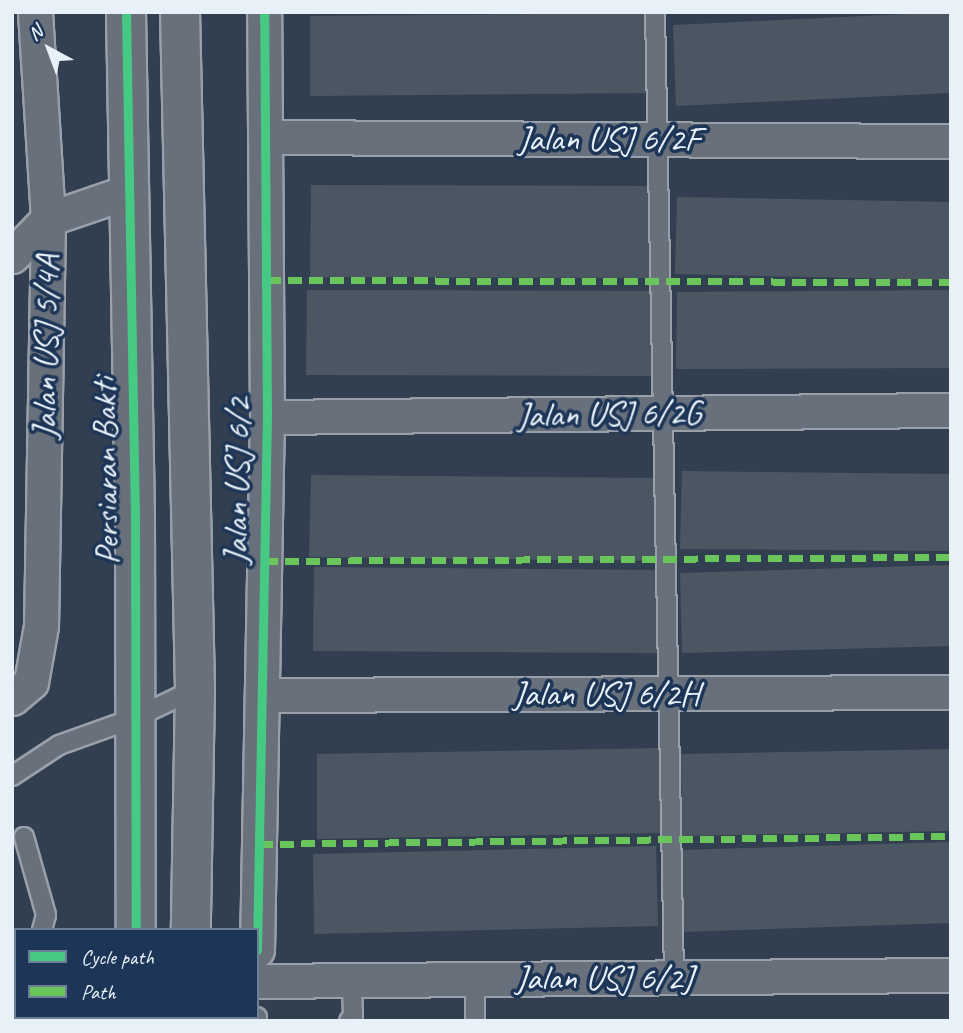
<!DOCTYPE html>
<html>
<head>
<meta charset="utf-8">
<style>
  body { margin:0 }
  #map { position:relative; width:963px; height:1033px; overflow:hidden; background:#323f50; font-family:Caveat,sans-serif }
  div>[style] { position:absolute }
  .building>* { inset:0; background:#4c5663 }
  .roads { filter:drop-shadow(2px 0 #99a0aa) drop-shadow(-2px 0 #99a0aa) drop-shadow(0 2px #99a0aa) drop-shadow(0 -2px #99a0aa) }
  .lane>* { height:18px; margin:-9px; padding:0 9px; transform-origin:9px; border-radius:9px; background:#67707b }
  .street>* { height:33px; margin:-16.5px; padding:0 16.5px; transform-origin:16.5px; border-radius:16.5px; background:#67707b }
  .secondary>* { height:38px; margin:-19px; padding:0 19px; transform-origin:19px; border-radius:19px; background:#67707b }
  .quiet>* { height:7px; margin-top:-3.5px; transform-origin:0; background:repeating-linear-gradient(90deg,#6ac65a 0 14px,transparent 0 21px) }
  .cycleway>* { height:9px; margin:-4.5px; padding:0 4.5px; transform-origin:4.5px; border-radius:4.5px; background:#46c982 }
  span { translate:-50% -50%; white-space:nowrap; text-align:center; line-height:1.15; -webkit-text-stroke:7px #1d3557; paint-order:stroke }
  .street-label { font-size:35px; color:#e8f1f8 }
  .frame { position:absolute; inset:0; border:14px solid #e8f1f8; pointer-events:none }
  .legend { position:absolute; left:14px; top:928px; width:245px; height:91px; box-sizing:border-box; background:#1d3557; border:2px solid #6e8097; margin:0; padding:9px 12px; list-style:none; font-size:21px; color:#e8f1f8 }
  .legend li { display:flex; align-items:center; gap:14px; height:35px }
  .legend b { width:35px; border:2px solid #6e8097 }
  .north { position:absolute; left:14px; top:14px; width:70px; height:70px; -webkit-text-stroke:5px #1d3557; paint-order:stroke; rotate:319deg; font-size:19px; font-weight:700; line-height:28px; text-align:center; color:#e8f1f8 }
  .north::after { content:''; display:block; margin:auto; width:24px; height:32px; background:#e8f1f8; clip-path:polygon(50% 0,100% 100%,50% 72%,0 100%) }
</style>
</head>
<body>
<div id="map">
  <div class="building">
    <div style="clip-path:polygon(951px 12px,951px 93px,676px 106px,673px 25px)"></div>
    <div style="clip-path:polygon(653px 13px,653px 93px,310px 96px,310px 16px)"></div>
    <div style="clip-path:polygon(311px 185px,657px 186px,656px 278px,310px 277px)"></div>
    <div style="clip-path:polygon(677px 197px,951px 202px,951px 280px,675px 274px)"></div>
    <div style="clip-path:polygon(307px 290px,656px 291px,656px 376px,306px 375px)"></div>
    <div style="clip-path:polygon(951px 290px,951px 368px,676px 369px,677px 292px)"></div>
    <div style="clip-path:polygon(682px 471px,951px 474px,951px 551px,680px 549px)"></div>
    <div style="clip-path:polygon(311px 475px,659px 478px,658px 561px,309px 557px)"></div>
    <div style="clip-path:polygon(951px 565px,951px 646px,682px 653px,680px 573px)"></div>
    <div style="clip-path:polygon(314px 567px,661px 570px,659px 653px,313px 651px)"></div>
    <div style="clip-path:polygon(662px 748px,663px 833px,317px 839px,317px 754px)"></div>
    <div style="clip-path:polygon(951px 749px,951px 831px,682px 836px,681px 754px)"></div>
    <div style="clip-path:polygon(951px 842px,951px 923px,681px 932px,679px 850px)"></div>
    <div style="clip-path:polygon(656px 846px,658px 926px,314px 934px,313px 854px)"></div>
  </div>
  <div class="roads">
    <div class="lane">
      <div style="left:655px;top:12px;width:966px;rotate:88.87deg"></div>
      <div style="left:12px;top:776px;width:56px;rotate:-33.4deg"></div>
      <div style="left:59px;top:745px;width:81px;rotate:-19.6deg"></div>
      <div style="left:135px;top:718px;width:67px;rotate:-25.8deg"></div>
      <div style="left:24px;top:837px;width:81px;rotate:74.2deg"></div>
      <div style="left:46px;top:915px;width:16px;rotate:105deg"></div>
      <div style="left:12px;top:964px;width:5px;rotate:-37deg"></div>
      <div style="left:257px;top:1017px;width:4px;rotate:90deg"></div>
      <div style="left:349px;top:1021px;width:6px;rotate:-51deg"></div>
      <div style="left:353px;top:1016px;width:35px;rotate:-92deg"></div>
      <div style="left:475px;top:1021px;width:42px;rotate:-90deg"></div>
    </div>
    <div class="street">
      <div style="left:267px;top:137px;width:684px;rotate:0.34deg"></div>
      <div style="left:12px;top:256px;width:52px;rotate:-45.8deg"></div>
      <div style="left:48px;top:219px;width:87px;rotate:-18.9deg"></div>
      <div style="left:267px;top:417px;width:684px;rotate:-0.59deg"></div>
      <div style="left:262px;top:695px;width:689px;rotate:-0.25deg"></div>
      <div style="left:12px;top:698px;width:25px;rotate:-40deg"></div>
      <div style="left:31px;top:682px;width:57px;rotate:-79.9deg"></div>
      <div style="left:41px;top:626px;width:407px;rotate:-89deg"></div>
      <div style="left:48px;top:219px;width:207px;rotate:-93.6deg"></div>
      <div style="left:257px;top:950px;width:533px;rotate:-88.93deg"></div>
      <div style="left:267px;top:417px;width:405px;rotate:-90.4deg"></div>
      <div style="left:257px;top:981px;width:694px;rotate:-0.5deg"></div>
    </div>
    <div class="secondary">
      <div style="left:126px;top:12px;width:504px;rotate:88.98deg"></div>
      <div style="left:135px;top:516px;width:414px;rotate:89.9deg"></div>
      <div style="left:180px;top:12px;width:677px;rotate:88.73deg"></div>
      <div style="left:195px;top:689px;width:241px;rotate:91deg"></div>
      <div style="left:138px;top:1017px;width:4px;rotate:90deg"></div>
      <div style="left:191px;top:1017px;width:4px;rotate:90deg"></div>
    </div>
  </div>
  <div class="quiet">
    <div style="left:267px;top:280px;width:684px;rotate:0.17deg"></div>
    <div style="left:264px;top:561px;width:687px;rotate:-0.33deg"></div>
    <div style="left:259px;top:844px;width:692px;rotate:-0.66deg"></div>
  </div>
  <div class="cycleway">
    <div style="left:126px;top:12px;width:504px;rotate:88.98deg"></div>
    <div style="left:135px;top:516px;width:414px;rotate:89.9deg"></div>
    <div style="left:257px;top:950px;width:533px;rotate:-88.93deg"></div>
    <div style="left:267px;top:417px;width:405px;rotate:-90.4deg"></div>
  </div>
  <div class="street-label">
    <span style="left:609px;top:139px">Jalan USJ 6/2F</span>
    <span style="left:46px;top:347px;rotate:-89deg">Jalan USJ 5/4A</span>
    <span style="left:609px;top:414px;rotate:-1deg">Jalan USJ 6/2G</span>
    <span style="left:106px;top:471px;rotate:-91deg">Persiaran Bakti</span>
    <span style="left:237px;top:481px;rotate:-89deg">Jalan USJ 6/2</span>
    <span style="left:606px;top:694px">Jalan USJ 6/2H</span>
    <span style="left:604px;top:978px">Jalan USJ 6/2J</span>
  </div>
  <div class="frame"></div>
  <ul class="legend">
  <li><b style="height:9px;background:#46c982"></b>Cycle path</li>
  <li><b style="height:9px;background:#6ac65a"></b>Path</li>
  </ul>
  <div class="north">N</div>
</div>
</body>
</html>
